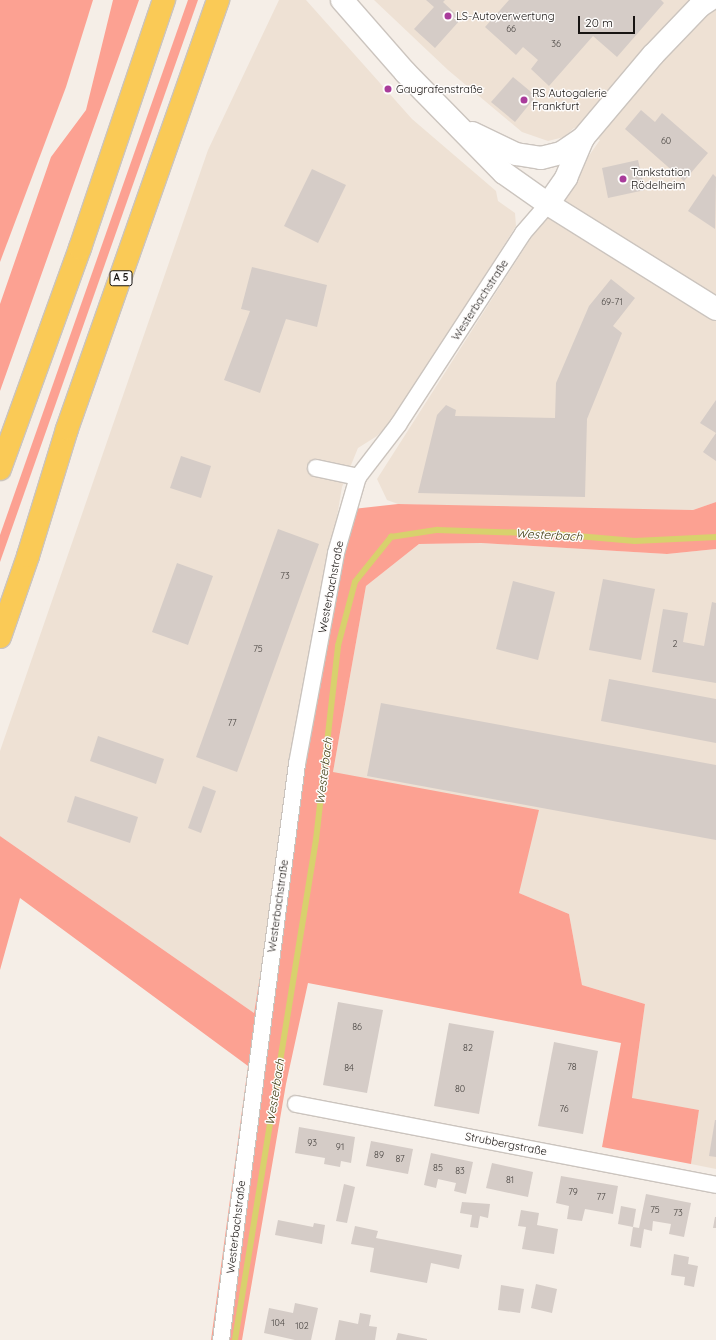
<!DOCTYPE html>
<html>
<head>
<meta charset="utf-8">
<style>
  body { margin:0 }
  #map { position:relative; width:716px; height:1340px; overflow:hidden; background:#f5eee7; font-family:Quicksand,sans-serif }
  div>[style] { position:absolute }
  .built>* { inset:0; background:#eee1d4 }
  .green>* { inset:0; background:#fca192 }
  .stream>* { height:5.5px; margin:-2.75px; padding:0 2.75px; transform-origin:2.75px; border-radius:2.75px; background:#d8d16d }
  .building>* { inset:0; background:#d5ccc7 }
  .roads { filter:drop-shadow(1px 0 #cbc4be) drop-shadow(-1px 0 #cbc4be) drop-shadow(0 1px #cbc4be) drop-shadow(0 -1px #cbc4be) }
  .minor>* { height:16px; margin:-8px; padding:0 8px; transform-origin:8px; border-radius:8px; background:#fff }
  .secondary>* { height:22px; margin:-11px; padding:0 11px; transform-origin:11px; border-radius:11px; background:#fff }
  .motorway>* { height:22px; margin:-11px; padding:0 11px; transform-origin:11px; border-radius:11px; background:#faca56 }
  .dots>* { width:11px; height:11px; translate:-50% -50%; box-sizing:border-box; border:2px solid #fefcfb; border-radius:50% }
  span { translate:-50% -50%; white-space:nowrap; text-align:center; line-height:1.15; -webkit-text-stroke:3px #fefcfb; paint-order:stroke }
  .number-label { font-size:9px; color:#46423f }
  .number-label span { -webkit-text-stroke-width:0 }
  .shield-label span { padding:1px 3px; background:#fefcfb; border:1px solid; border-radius:3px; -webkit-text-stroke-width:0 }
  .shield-label { font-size:10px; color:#171412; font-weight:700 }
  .poi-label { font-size:11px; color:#171412 }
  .left { translate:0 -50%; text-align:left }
  .street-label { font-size:11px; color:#171412 }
  .water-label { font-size:12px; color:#3d3a0f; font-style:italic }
  .scale { position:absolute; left:578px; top:16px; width:57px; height:18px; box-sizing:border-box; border:2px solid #171412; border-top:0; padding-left:5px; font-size:12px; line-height:14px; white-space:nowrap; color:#171412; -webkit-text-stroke:3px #fefcfb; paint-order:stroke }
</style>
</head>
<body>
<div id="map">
  <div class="built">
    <div style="clip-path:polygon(279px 0,306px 0,412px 119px,496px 191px,498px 201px,515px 213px,516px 226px,393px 420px,377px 436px,358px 448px,342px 487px,254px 1013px,0 836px,0 751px,208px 150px)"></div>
    <div style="clip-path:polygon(374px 0,716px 0,716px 502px,693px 510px,514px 508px,398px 504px,387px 500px,377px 479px,531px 238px,600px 140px,574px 128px,564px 137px,548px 141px,522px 132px,448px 70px)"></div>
    <div style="clip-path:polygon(481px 543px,667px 554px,716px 549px,716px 1169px,691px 1164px,699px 1110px,632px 1099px,645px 1004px,582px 985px,569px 914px,519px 893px,333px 772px,366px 586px,419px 544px)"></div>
  </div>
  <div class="green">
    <div style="clip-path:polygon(0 0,93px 0,66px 87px,0 262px)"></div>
    <div style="clip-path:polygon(113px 0,139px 0,0 391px,0 304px,51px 157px,86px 110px)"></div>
    <div style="clip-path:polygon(188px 0,198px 0,0 562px,0 535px)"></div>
    <div style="clip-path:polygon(716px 502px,716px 549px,667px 554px,481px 543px,419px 544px,366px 586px,333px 772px,539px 810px,519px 893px,569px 914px,582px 985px,645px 1004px,632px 1098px,699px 1110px,691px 1164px,602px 1147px,621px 1043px,308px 983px,286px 1084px,242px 1340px,211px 1340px,248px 1066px,20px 898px,0 970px,0 836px,254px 1013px,331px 543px,353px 509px,398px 504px,693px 510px)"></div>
  </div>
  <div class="stream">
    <div style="left:235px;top:1340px;width:507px;rotate:-80.8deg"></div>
    <div style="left:316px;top:840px;width:195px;rotate:-83.5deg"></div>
    <div style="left:338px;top:646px;width:66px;rotate:-75.1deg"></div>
    <div style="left:355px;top:582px;width:58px;rotate:-51.3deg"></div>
    <div style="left:391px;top:537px;width:47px;rotate:-8.7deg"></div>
    <div style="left:437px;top:530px;width:118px;rotate:1.9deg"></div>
    <div style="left:555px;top:534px;width:80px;rotate:5deg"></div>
    <div style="left:635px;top:541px;width:81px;rotate:-2.8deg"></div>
  </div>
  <div class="building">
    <div style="clip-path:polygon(426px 0,445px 0,443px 2px,461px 19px,435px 48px,414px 29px,434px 7px)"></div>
    <div style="clip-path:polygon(509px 0,661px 0,664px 3px,617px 57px,593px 36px,549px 86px,531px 69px,538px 60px,523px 47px,516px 55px,485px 27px)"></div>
    <div style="clip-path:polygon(513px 77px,536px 96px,515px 122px,491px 102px)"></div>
    <div style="clip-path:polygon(641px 110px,655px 122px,662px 113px,708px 153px,684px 181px,625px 129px)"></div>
    <div style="clip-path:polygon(638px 160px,645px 190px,608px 198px,602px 168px)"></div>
    <div style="clip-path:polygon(312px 169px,346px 185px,318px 243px,284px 226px)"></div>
    <div style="clip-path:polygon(713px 174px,716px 177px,715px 229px,688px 211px)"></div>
    <div style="clip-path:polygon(252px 267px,327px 285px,317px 327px,286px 319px,260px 393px,224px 380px,250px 311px,241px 309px)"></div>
    <div style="clip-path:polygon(611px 279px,635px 298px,613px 326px,622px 333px,587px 419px,585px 497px,418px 493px,437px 415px,446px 405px,456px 410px,455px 416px,555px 418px,556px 383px,589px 306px)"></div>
    <div style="clip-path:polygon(716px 400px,716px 461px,703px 452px,716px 433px,700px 423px)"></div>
    <div style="clip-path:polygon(181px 456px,211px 466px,201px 498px,170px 488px)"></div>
    <div style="clip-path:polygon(278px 529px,319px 544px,237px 772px,196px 757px)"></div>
    <div style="clip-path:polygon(177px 563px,213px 576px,188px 645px,152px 632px)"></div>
    <div style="clip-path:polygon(603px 579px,655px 589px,641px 660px,589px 650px)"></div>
    <div style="clip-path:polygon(513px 581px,555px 592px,538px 660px,496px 649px)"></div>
    <div style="clip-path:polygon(712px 602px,716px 603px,716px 683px,652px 672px,663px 609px,688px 613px,683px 642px,704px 646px)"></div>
    <div style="clip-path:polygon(609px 679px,716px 699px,716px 743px,601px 721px)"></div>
    <div style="clip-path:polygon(381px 703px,716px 765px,716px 840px,367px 776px)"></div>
    <div style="clip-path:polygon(98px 736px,164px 759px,156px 784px,90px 761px)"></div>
    <div style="clip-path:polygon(203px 786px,216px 791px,201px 833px,188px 828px)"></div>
    <div style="clip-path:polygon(75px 796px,138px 817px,130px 843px,67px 822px)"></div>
    <div style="clip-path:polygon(338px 1002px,383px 1010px,367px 1093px,323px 1085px)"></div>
    <div style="clip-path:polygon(449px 1023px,494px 1031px,479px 1114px,434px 1106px)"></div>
    <div style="clip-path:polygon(554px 1042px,598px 1051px,583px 1134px,538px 1126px)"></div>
    <div style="clip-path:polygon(715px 1120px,716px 1120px,716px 1157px,709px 1156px)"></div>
    <div style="clip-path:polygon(299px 1127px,355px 1137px,351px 1163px,341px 1161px,340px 1167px,324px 1164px,325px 1158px,295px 1153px)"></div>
    <div style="clip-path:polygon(371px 1141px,413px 1149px,408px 1174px,366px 1166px)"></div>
    <div style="clip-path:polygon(431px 1153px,473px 1162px,466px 1194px,454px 1191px,456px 1183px,438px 1179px,436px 1188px,424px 1185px)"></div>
    <div style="clip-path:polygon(492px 1163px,533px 1172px,528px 1197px,486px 1188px)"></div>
    <div style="clip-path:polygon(561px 1176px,618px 1186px,613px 1214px,585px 1209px,582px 1221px,567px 1219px,569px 1206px,556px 1203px)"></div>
    <div style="clip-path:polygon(344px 1184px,355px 1187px,347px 1223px,336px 1221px)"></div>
    <div style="clip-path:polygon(646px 1194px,691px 1203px,684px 1237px,669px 1234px,671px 1224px,653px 1221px,652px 1231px,644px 1229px,641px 1248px,630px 1246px,633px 1227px,639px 1228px)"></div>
    <div style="clip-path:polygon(462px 1202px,490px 1204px,488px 1218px,480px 1216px,478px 1228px,470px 1227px,472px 1215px,460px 1213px)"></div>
    <div style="clip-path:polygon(621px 1206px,636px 1209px,633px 1227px,618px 1224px)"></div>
    <div style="clip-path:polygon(521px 1210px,539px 1213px,537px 1225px,558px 1229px,554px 1254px,522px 1249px,526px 1227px,518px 1226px)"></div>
    <div style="clip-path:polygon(715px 1217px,716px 1217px,716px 1228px,713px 1228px)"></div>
    <div style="clip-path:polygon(278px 1220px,313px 1227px,314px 1223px,325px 1225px,322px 1244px,275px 1235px)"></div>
    <div style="clip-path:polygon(355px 1226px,378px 1231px,376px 1238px,462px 1255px,459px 1269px,431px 1263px,427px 1283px,370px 1272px,374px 1248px,351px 1244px)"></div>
    <div style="clip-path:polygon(674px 1254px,689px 1257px,688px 1264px,698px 1266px,694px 1287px,684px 1285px,685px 1277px,671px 1275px)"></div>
    <div style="clip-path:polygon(536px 1284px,557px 1289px,552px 1313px,531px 1308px)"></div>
    <div style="clip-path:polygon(501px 1285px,524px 1289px,520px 1313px,498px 1310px)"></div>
    <div style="clip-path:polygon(295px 1303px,318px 1308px,311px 1340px,295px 1340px,264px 1333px,269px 1308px,293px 1313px)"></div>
    <div style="clip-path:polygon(360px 1313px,371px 1315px,369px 1326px,377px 1327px,375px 1340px,335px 1340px,339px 1320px,358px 1324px)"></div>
    <div style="clip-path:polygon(398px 1333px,427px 1339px,427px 1340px,396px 1340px)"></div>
  </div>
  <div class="roads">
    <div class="minor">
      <div style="left:316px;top:468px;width:43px;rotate:12.1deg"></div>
      <div style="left:296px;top:1104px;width:428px;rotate:10.9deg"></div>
      <div style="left:221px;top:1340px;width:581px;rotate:-82.48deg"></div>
      <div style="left:297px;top:764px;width:215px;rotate:-79.5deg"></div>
      <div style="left:336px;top:553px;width:79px;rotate:-73.9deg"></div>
      <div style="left:358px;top:477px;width:66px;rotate:-52.4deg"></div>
      <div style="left:398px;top:425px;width:229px;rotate:-56.9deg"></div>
      <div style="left:523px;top:233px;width:38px;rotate:-49deg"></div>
    </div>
    <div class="secondary">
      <div style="left:342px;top:0;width:96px;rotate:48.8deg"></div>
      <div style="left:405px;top:72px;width:141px;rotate:45.6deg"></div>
      <div style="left:504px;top:173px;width:54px;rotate:35.2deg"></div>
      <div style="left:548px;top:204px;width:198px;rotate:32deg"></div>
      <div style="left:472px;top:133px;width:49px;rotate:25.5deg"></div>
      <div style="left:516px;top:154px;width:25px;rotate:9deg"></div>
      <div style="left:541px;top:158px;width:21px;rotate:-14deg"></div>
      <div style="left:561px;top:153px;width:27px;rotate:-34deg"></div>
      <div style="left:583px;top:138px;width:109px;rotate:-49.9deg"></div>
      <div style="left:653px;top:55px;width:68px;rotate:-46.2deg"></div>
      <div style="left:700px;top:6px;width:11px;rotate:-34deg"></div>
      <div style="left:548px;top:204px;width:32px;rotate:-55deg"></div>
      <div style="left:566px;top:178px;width:43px;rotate:-67deg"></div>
    </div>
    <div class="motorway">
      <div style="left:0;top:469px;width:235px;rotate:-70.1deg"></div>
      <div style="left:80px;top:248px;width:262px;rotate:-71.3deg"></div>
      <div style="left:0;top:637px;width:86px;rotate:-70.9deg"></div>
      <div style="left:28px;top:556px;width:133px;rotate:-72.9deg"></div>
      <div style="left:67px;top:429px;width:455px;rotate:-70.6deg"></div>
    </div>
  </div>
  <div class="dots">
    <div style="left:448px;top:16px;background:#a93c9b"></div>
    <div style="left:388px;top:89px;background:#a93c9b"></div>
    <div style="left:524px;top:100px;background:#a93c9b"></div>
    <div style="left:623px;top:179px;background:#a93c9b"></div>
  </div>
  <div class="number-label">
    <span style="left:511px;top:29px">66</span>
    <span style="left:556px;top:44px">36</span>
    <span style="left:666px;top:141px">60</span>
    <span style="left:612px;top:302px">69-71</span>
    <span style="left:285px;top:576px">73</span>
    <span style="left:675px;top:644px">2</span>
    <span style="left:258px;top:649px">75</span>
    <span style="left:232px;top:723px">77</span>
    <span style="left:357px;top:1027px">86</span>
    <span style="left:468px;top:1048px">82</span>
    <span style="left:572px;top:1067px">78</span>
    <span style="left:349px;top:1068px">84</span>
    <span style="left:460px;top:1089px">80</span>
    <span style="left:564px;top:1109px">76</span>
    <span style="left:312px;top:1143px">93</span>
    <span style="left:340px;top:1147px">91</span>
    <span style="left:379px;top:1155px">89</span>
    <span style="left:400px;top:1159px">87</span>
    <span style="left:438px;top:1168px">85</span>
    <span style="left:460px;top:1171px">83</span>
    <span style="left:510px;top:1180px">81</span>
    <span style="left:573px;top:1192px">79</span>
    <span style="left:601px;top:1197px">77</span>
    <span style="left:655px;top:1210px">75</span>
    <span style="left:678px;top:1213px">73</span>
    <span style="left:278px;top:1323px">104</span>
    <span style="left:302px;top:1326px">102</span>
  </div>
  <div class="shield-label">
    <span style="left:121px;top:278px">A 5</span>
  </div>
  <div class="poi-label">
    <span class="left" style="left:456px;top:16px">LS-Autoverwertung</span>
    <span class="left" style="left:396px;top:89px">Gaugrafenstraße</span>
    <span class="left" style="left:532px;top:100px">RS Autogalerie<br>Frankfurt</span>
    <span class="left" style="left:631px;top:179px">Tankstation<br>Rödelheim</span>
  </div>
  <div class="street-label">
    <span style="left:480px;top:300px;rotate:-57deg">Westerbachstraße</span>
    <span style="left:331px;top:587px;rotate:-79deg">Westerbachstraße</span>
    <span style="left:278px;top:906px;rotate:-82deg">Westerbachstraße</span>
    <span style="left:506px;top:1144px;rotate:11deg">Strubbergstraße</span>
    <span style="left:236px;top:1227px;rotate:-83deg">Westerbachstraße</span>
  </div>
  <div class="water-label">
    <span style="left:549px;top:535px;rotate:3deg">Westerbach</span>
    <span style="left:324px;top:771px;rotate:-83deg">Westerbach</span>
    <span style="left:275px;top:1092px;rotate:-81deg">Westerbach</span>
  </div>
  <div class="scale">20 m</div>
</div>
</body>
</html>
